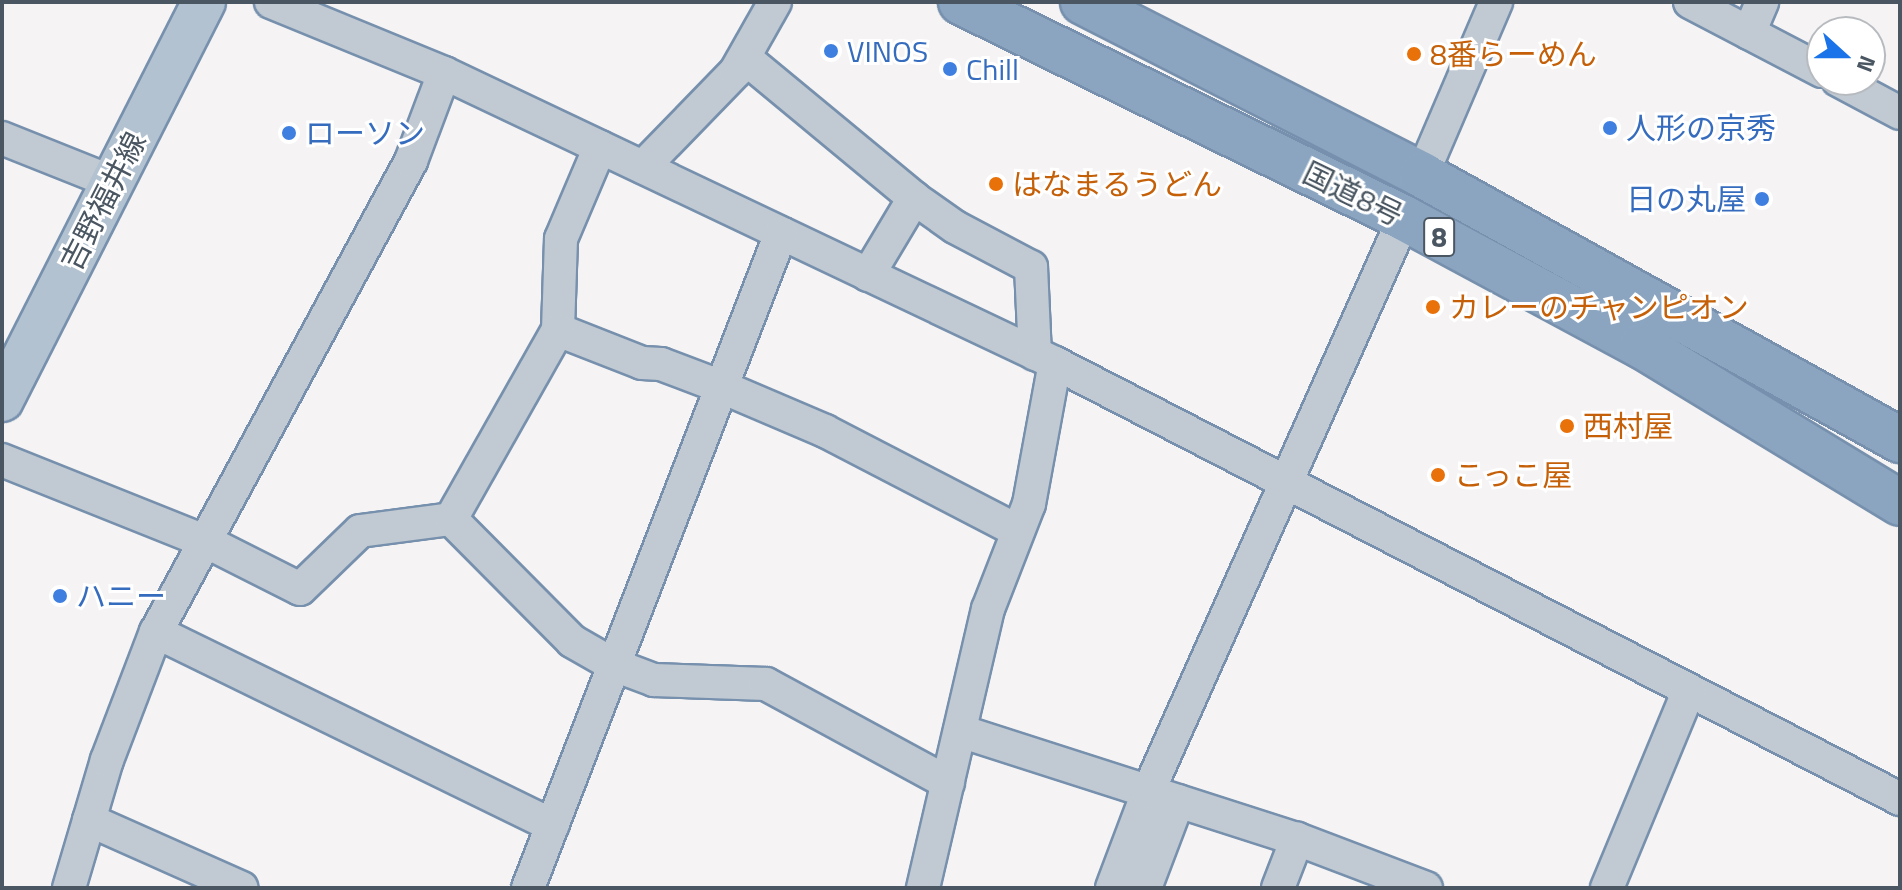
<!DOCTYPE html>
<html>
<head>
<meta charset="utf-8">
<style>
  body { margin:0 }
  #map { position:relative; width:1902px; height:890px; overflow:hidden; background:#f5f3f3; font-family:"Titillium Web","Noto Sans JP",sans-serif }
  div>[style] { position:absolute }
  .roads { filter:drop-shadow(2px 0 #7690ad) drop-shadow(-2px 0 #7690ad) drop-shadow(0 2px #7690ad) drop-shadow(0 -2px #7690ad) }
  .minor>* { height:32px; margin:-16px; padding:0 16px; transform-origin:16px; border-radius:16px; background:#c1cad2 }
  .major>* { height:42px; margin:-21px; padding:0 21px; transform-origin:21px; border-radius:21px; background:#b3c2d1 }
  .highway>* { height:44px; margin:-22px; padding:0 22px; transform-origin:22px; border-radius:22px; background:#8ba5c1 }
  .dots>* { width:22px; height:22px; translate:-50% -50%; box-sizing:border-box; border:4px solid #fff; border-radius:50% }
  span { translate:-50% -50%; white-space:nowrap; text-align:center; line-height:1.15; -webkit-text-stroke:6px #fff; paint-order:stroke }
  .shield-label span { padding:2px 6px; background:#fff; border:2px solid; border-radius:6px; -webkit-text-stroke-width:0 }
  .shield-label { font-size:28px; color:#4a5661; font-weight:700 }
  .shop-label { font-size:30px; color:#366cbe }
  .left { translate:0 -50%; text-align:left }
  .right { translate:-100% -50%; text-align:right }
  .food-label { font-size:30px; color:#c56008 }
  .street-label { font-size:30px; color:#4a5661 }
  .frame { position:absolute; inset:0; border:4px solid #4a5661; pointer-events:none }
  .north { position:absolute; left:1806px; top:16px; width:80px; height:80px; box-sizing:border-box; background:#fff; border:2px solid #b7bbc0; border-radius:50%; rotate:111deg; font-size:22px; font-weight:700; line-height:32px; text-align:center; color:#4a5661 }
  .north::after { content:''; display:block; margin:auto; width:28px; height:36px; background:#1a73e8; clip-path:polygon(50% 0,100% 100%,50% 72%,0 100%) }
</style>
</head>
<body>
<div id="map">
  <div class="roads">
    <div class="minor">
      <div style="left:271px;top:2px;width:187px;rotate:22.3deg"></div>
      <div style="left:444px;top:73px;width:676px;rotate:25.39deg"></div>
      <div style="left:1055px;top:363px;width:951px;rotate:27.29deg"></div>
      <div style="left:1690px;top:2px;width:149px;rotate:27.6deg"></div>
      <div style="left:1749px;top:33px;width:34px;rotate:-67deg"></div>
      <div style="left:745px;top:58px;width:219px;rotate:39.6deg"></div>
      <div style="left:914px;top:198px;width:50px;rotate:35.3deg"></div>
      <div style="left:955px;top:227px;width:86px;rotate:27.8deg"></div>
      <div style="left:1031px;top:267px;width:87px;rotate:87.4deg"></div>
      <div style="left:1838px;top:80px;width:70px;rotate:28deg"></div>
      <div style="left:2px;top:138px;width:118px;rotate:21.8deg"></div>
      <div style="left:600px;top:147px;width:100px;rotate:113deg"></div>
      <div style="left:561px;top:239px;width:91px;rotate:91.9deg"></div>
      <div style="left:558px;top:330px;width:90px;rotate:21.4deg"></div>
      <div style="left:642px;top:363px;width:19px;rotate:3deg"></div>
      <div style="left:661px;top:364px;width:65px;rotate:20.7deg"></div>
      <div style="left:722px;top:387px;width:112px;rotate:23.1deg"></div>
      <div style="left:825px;top:431px;width:217px;rotate:27.4deg"></div>
      <div style="left:643px;top:167px;width:134px;rotate:-45.9deg"></div>
      <div style="left:736px;top:71px;width:79px;rotate:-60.5deg"></div>
      <div style="left:1422px;top:175px;width:188px;rotate:-66.8deg"></div>
      <div style="left:868px;top:275px;width:90px;rotate:-59.1deg"></div>
      <div style="left:2px;top:460px;width:219px;rotate:21.8deg"></div>
      <div style="left:205px;top:541px;width:106px;rotate:26.8deg"></div>
      <div style="left:300px;top:589px;width:83px;rotate:-44deg"></div>
      <div style="left:360px;top:531px;width:92px;rotate:-7.5deg"></div>
      <div style="left:451px;top:519px;width:172px;rotate:45.2deg"></div>
      <div style="left:572px;top:641px;width:48px;rotate:29.7deg"></div>
      <div style="left:614px;top:665px;width:43px;rotate:20.6deg"></div>
      <div style="left:654px;top:680px;width:112px;rotate:2deg"></div>
      <div style="left:766px;top:684px;width:207px;rotate:28.5deg"></div>
      <div style="left:451px;top:519px;width:217px;rotate:-60.5deg"></div>
      <div style="left:156px;top:632px;width:441px;rotate:26deg"></div>
      <div style="left:960px;top:731px;width:354px;rotate:17.8deg"></div>
      <div style="left:1297px;top:839px;width:138px;rotate:20.8deg"></div>
      <div style="left:89px;top:820px;width:167px;rotate:24deg"></div>
      <div style="left:69px;top:888px;width:134px;rotate:-73.5deg"></div>
      <div style="left:107px;top:760px;width:137px;rotate:-69.1deg"></div>
      <div style="left:156px;top:632px;width:536px;rotate:-61.57deg"></div>
      <div style="left:411px;top:161px;width:94px;rotate:-69.4deg"></div>
      <div style="left:528px;top:888px;width:702px;rotate:-68.88deg"></div>
      <div style="left:923px;top:888px;width:286px;rotate:-76.9deg"></div>
      <div style="left:988px;top:609px;width:113px;rotate:-68.7deg"></div>
      <div style="left:1029px;top:504px;width:143px;rotate:-79.6deg"></div>
      <div style="left:1112px;top:888px;width:103px;rotate:-69.4deg"></div>
      <div style="left:1148px;top:792px;width:628px;rotate:-65.96deg"></div>
      <div style="left:1145px;top:888px;width:93px;rotate:-69.2deg"></div>
      <div style="left:1278px;top:888px;width:53px;rotate:-68.8deg"></div>
      <div style="left:1607px;top:888px;width:214px;rotate:-67.5deg"></div>
    </div>
    <div class="major">
      <div style="left:2px;top:400px;width:446px;rotate:-63.1deg"></div>
    </div>
    <div class="highway">
      <div style="left:961px;top:2px;width:493px;rotate:26deg"></div>
      <div style="left:1404px;top:218px;width:270px;rotate:28.3deg"></div>
      <div style="left:1642px;top:346px;width:302px;rotate:31.3deg"></div>
      <div style="left:1083px;top:2px;width:381px;rotate:27deg"></div>
      <div style="left:1422px;top:175px;width:547px;rotate:29deg"></div>
    </div>
  </div>
  <div class="dots">
    <div style="left:831px;top:51px;background:#3f7fe0"></div>
    <div style="left:1414px;top:54px;background:#e8710a"></div>
    <div style="left:950px;top:69px;background:#3f7fe0"></div>
    <div style="left:1610px;top:128px;background:#3f7fe0"></div>
    <div style="left:289px;top:133px;background:#3f7fe0"></div>
    <div style="left:996px;top:184px;background:#e8710a"></div>
    <div style="left:1762px;top:199px;background:#3f7fe0"></div>
    <div style="left:1433px;top:307px;background:#e8710a"></div>
    <div style="left:1567px;top:426px;background:#e8710a"></div>
    <div style="left:1438px;top:475px;background:#e8710a"></div>
    <div style="left:60px;top:596px;background:#3f7fe0"></div>
  </div>
  <div class="shield-label">
    <span style="left:1439px;top:237px">8</span>
  </div>
  <div class="shop-label">
    <span class="left" style="left:847px;top:51px">VINOS</span>
    <span class="left" style="left:966px;top:69px">Chill</span>
    <span class="left" style="left:1626px;top:128px">人形の京秀</span>
    <span class="left" style="left:305px;top:133px">ローソン</span>
    <span class="right" style="left:1746px;top:199px">日の丸屋</span>
    <span class="left" style="left:76px;top:596px">ハニー</span>
  </div>
  <div class="food-label">
    <span class="left" style="left:1430px;top:54px">8番らーめん</span>
    <span class="left" style="left:1012px;top:184px">はなまるうどん</span>
    <span class="left" style="left:1449px;top:307px">カレーのチャンピオン</span>
    <span class="left" style="left:1583px;top:426px">西村屋</span>
    <span class="left" style="left:1454px;top:475px">こっこ屋</span>
  </div>
  <div class="street-label">
    <span style="left:1353px;top:194px;rotate:26deg">国道8号</span>
    <span style="left:103px;top:201px;rotate:-63deg">吉野福井線</span>
  </div>
  <div class="frame"></div>
  <div class="north">N</div>
</div>
</body>
</html>
